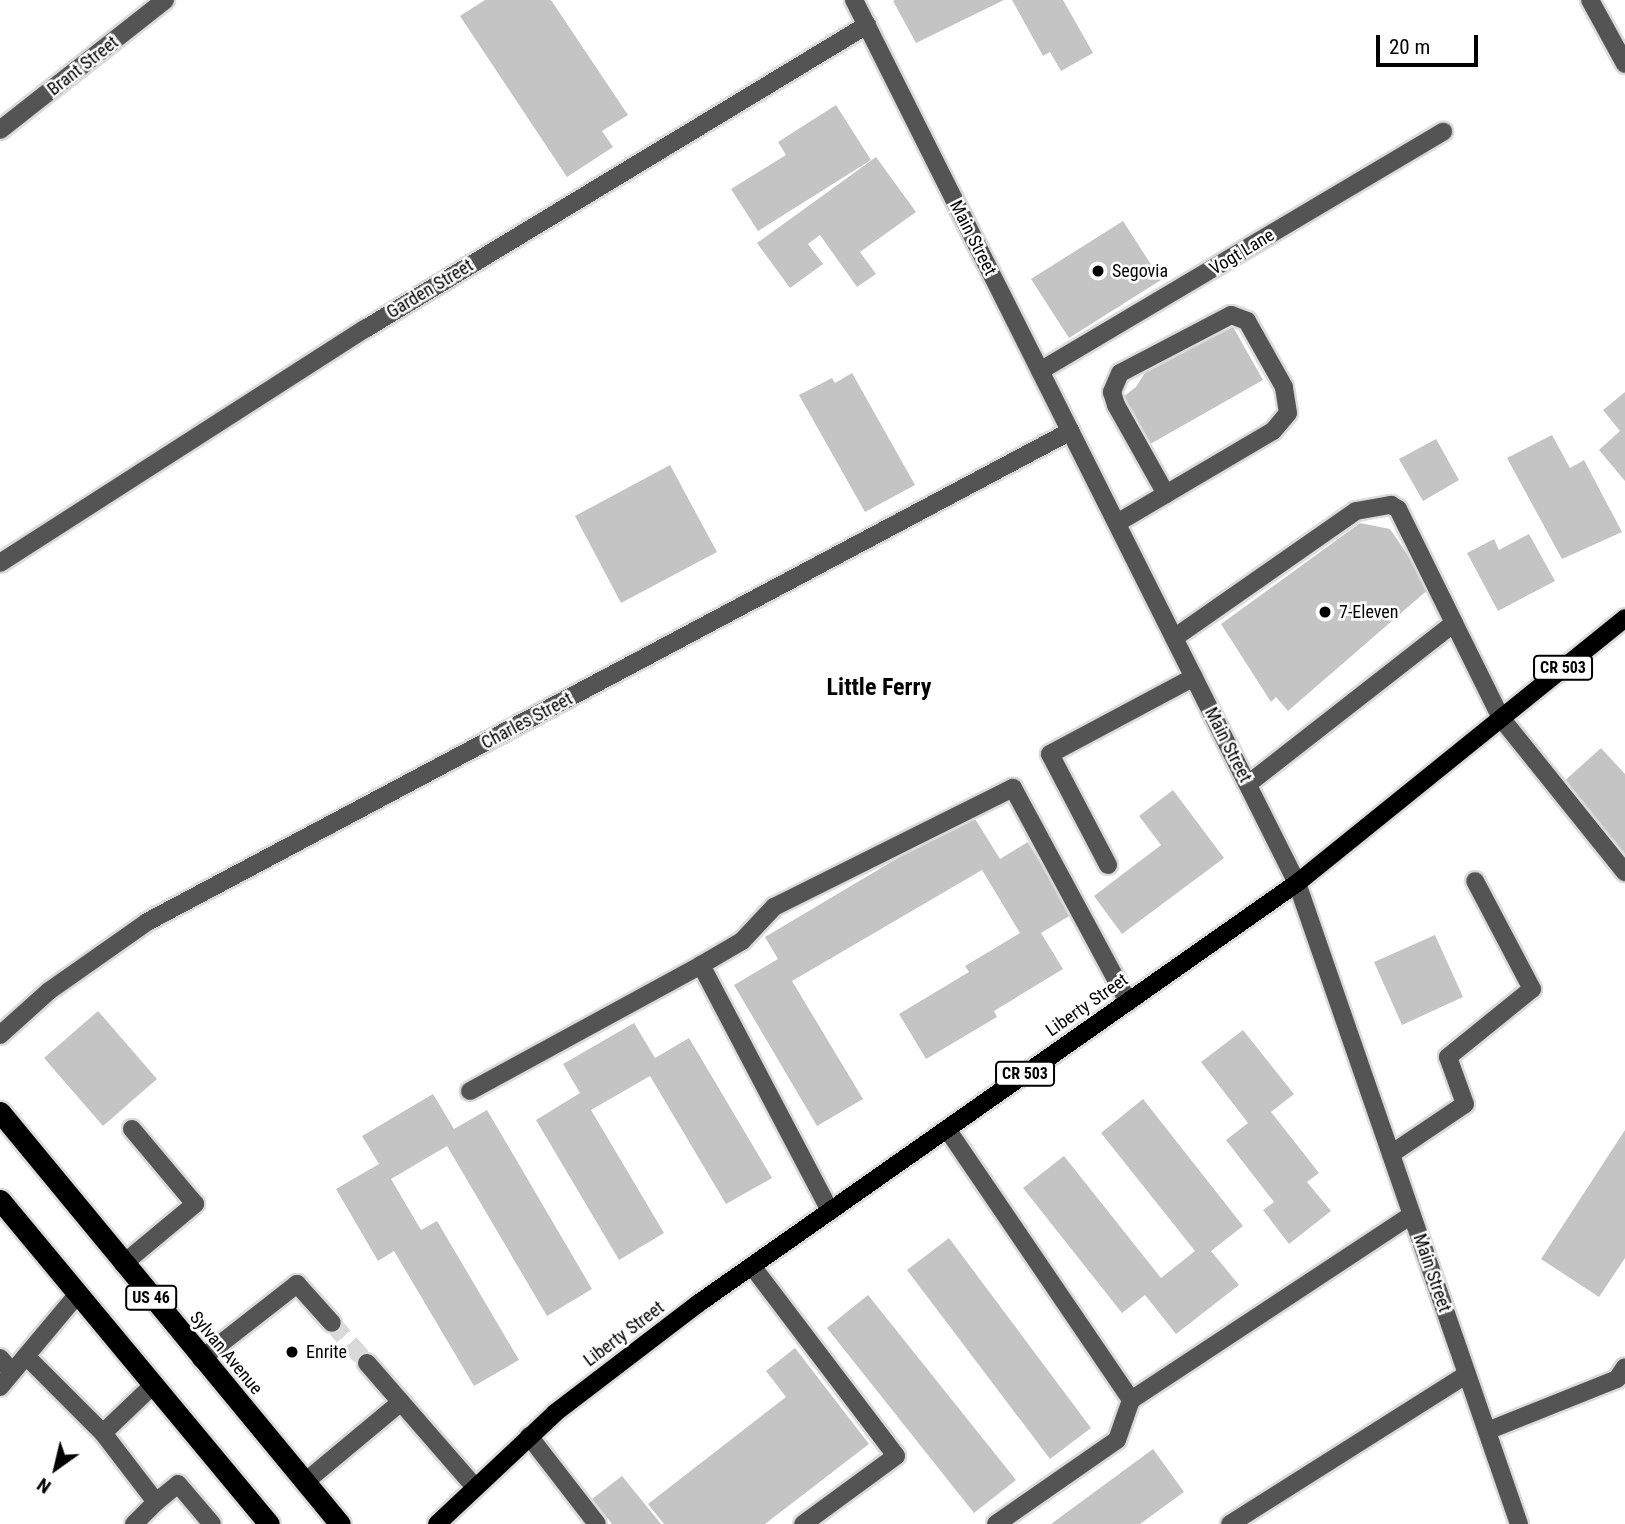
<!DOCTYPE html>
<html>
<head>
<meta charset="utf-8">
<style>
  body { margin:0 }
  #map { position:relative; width:1625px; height:1524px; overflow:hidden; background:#fff; font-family:"Roboto Condensed",sans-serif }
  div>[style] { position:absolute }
  .building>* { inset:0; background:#c4c4c4 }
  .minor-tunnel>* { height:18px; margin-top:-9px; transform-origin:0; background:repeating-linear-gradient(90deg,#d9d9d9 0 18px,transparent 0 27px) }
  .roads { filter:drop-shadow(2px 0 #dbdbdb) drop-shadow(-2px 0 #dbdbdb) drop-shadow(0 2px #dbdbdb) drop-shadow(0 -2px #dbdbdb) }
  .minor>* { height:18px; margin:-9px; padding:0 9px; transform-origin:9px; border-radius:9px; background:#545454 }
  .major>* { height:18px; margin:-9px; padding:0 9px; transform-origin:9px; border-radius:9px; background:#000 }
  .highway>* { height:21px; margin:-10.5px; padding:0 10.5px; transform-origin:10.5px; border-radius:10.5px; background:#000 }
  .dots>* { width:19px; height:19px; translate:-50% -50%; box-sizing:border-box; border:4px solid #fff; border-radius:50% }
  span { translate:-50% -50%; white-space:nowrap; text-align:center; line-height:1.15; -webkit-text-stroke:5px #fff; paint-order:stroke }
  .shield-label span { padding:2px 5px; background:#fff; border:2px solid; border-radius:5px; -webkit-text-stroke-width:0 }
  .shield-label { font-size:16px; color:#000; font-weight:700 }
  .street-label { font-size:18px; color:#000 }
  .poi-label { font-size:18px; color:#000 }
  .left { translate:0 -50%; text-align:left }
  .district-label { font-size:24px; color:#000; font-weight:700 }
  .north { position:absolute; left:21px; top:1433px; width:70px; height:70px; -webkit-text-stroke:5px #fff; paint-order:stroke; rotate:214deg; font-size:19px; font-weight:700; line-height:28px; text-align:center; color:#000 }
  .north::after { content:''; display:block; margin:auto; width:24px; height:32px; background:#000; clip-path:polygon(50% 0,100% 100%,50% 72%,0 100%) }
  .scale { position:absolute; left:1376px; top:35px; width:102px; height:32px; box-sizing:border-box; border:4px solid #000; border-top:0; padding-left:9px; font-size:21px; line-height:24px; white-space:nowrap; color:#000; -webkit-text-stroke:5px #fff; paint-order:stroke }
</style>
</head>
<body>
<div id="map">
  <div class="building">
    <div style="clip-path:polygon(485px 0,551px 0,628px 115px,602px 131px,613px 147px,567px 177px,460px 16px)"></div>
    <div style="clip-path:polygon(1004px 0,916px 43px,893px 1px,895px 0)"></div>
    <div style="clip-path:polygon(1012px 0,1063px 0,1093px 53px,1061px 71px,1050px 52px,1043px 56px)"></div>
    <div style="clip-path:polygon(836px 105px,871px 160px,758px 231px,731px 189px,786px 155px,778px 142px)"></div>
    <div style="clip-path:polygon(876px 157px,916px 212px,860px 252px,876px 274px,857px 287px,820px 235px,808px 244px,823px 264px,790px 288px,757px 243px)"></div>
    <div style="clip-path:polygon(1123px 221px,1161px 280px,1069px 338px,1031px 279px)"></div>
    <div style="clip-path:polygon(1233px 327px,1263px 380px,1145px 447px,1119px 400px,1136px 387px,1146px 371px)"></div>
    <div style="clip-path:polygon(852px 373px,915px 485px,865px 512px,799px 395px,832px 378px,835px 383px)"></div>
    <div style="clip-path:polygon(1625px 392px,1625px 481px,1599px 450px,1620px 431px,1603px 410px)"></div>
    <div style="clip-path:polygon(1552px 435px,1570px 468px,1584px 460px,1622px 532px,1562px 559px,1507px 458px)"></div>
    <div style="clip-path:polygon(1436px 439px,1459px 480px,1423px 501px,1399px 459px)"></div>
    <div style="clip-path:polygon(670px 465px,717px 552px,621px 603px,575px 516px)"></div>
    <div style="clip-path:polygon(1360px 523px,1390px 529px,1430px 588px,1288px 711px,1276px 697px,1271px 702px,1221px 624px)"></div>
    <div style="clip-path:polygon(1529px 534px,1555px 581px,1498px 611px,1467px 553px,1494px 539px,1499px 550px)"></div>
    <div style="clip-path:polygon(1601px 748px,1625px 774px,1625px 855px,1561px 784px)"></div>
    <div style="clip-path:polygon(1173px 790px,1224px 858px,1122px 934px,1094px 896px,1161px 845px,1139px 816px)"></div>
    <div style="clip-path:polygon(972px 814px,1000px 859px,1028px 842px,1071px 915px,1041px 933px,1063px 969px,994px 1011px,997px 1017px,926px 1059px,899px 1014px,969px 972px,965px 966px,1020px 933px,982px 870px,792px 981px,863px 1099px,817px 1126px,734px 985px,778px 959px,765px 937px)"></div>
    <div style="clip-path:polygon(1435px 935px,1463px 997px,1402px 1025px,1374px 962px)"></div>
    <div style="clip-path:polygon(98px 1011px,157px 1079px,103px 1126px,44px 1058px)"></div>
    <div style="clip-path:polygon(634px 1023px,655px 1058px,689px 1038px,772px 1178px,726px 1204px,650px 1076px,591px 1110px,664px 1233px,619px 1260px,536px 1120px,580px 1093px,563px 1064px)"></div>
    <div style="clip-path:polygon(1243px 1030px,1294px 1094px,1271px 1112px,1319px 1173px,1307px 1182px,1331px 1211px,1289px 1244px,1263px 1210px,1274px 1202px,1226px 1140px,1248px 1123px,1201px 1062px)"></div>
    <div style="clip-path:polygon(433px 1094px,454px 1129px,487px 1110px,592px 1289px,547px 1316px,447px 1146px,391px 1179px,421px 1230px,437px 1221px,519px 1360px,474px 1386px,394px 1251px,378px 1261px,336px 1189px,379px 1164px,362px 1136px)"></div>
    <div style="clip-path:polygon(1143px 1099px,1243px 1226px,1211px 1251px,1239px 1285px,1176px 1334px,1145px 1295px,1122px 1313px,1023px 1188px,1064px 1156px,1161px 1278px,1195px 1251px,1101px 1133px)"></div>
    <div style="clip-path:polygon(1625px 1130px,1625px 1258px,1599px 1297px,1541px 1259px)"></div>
    <div style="clip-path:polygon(949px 1238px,1091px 1428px,1050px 1459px,907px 1270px)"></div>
    <div style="clip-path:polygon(868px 1295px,1016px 1480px,974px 1513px,827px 1328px)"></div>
    <div style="clip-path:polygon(795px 1348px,869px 1444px,765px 1524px,664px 1524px,648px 1504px,786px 1397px,766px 1371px)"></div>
    <div style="clip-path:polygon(1153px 1449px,1184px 1492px,1140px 1524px,1051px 1524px)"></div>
    <div style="clip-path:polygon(622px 1476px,661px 1524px,612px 1524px,592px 1499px)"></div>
  </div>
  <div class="minor-tunnel">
    <div style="left:332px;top:1323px;width:53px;rotate:48.8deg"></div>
  </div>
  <div class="roads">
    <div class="minor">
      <div style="left:854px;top:0;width:988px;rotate:63.36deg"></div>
      <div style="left:1297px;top:883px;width:678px;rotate:70.9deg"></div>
      <div style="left:1590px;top:0;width:73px;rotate:61.3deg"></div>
      <div style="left:0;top:130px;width:210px;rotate:-38.2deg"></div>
      <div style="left:1040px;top:371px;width:469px;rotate:-30.7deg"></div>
      <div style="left:1117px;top:523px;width:57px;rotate:-30.6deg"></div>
      <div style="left:1166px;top:494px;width:124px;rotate:-30.5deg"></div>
      <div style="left:1273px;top:431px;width:23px;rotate:-50deg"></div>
      <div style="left:1288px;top:413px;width:26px;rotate:-99deg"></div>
      <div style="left:1284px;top:387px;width:76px;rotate:-119.3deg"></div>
      <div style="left:1247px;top:321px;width:17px;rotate:-159deg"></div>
      <div style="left:1231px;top:315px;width:125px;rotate:152.4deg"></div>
      <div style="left:1120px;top:373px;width:21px;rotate:113deg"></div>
      <div style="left:1112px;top:392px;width:14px;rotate:73deg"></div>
      <div style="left:1116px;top:405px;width:102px;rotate:60.7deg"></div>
      <div style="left:0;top:563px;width:434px;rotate:-32.7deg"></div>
      <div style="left:365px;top:329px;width:587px;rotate:-31.2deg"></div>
      <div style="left:1174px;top:638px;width:222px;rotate:-34.9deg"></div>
      <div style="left:1356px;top:511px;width:36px;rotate:-10deg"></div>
      <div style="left:1391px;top:505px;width:8px;rotate:30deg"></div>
      <div style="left:1398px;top:509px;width:127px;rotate:63.8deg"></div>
      <div style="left:1248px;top:784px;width:261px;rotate:-38deg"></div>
      <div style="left:1454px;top:623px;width:106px;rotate:63.7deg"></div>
      <div style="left:1501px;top:718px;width:198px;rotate:51.2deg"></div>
      <div style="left:1108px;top:865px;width:125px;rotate:-117.6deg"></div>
      <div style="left:1050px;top:754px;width:163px;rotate:-28.1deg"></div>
      <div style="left:701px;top:965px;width:48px;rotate:-30.3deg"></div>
      <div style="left:742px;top:941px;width:47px;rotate:-46.7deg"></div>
      <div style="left:774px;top:907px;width:267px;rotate:-26.5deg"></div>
      <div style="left:1013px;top:788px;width:243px;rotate:61.7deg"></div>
      <div style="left:0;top:1035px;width:66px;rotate:-41.9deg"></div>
      <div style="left:49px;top:991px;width:120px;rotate:-35.1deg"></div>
      <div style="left:147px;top:922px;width:1046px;rotate:-27.99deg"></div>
      <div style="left:470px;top:1091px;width:263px;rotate:-28.6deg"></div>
      <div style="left:701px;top:965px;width:278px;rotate:62.3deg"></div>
      <div style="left:947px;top:1129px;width:328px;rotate:55.8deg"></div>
      <div style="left:1391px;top:1154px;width:89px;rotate:-34deg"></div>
      <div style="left:1465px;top:1104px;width:50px;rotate:-109.9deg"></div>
      <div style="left:1448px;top:1057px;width:108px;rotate:-39deg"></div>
      <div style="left:1532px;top:989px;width:122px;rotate:-117.8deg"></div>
      <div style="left:123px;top:1264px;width:94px;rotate:-39.8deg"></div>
      <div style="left:195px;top:1204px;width:98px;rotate:-130deg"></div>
      <div style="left:752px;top:1266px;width:238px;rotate:52.8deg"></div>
      <div style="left:896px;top:1456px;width:115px;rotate:143.8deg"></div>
      <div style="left:26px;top:1356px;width:109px;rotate:45deg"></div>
      <div style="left:103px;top:1433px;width:68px;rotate:-43.8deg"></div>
      <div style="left:0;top:1358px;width:18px;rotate:49deg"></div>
      <div style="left:201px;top:1359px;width:122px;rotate:-38deg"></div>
      <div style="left:297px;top:1284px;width:52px;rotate:48.1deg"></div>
      <div style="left:367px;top:1363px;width:163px;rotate:49deg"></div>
      <div style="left:0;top:1387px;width:120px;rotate:-50.1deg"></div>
      <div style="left:1487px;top:1431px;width:140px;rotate:-21.8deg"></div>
      <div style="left:1617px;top:1379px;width:14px;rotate:-56deg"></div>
      <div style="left:103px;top:1433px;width:87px;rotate:52.5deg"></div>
      <div style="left:156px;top:1502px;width:28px;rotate:-39deg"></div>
      <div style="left:178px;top:1484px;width:52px;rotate:49.6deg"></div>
      <div style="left:529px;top:1436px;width:111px;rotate:52.3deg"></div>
      <div style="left:305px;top:1482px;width:125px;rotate:-39.8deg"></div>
      <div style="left:134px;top:1524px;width:31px;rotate:-45deg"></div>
      <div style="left:996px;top:1524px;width:147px;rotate:-34.8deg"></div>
      <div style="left:1117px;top:1440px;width:42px;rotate:-70.7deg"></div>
      <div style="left:1131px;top:1400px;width:336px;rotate:-33.4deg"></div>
      <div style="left:1230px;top:1524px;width:280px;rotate:-32.3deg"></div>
    </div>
    <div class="major">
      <div style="left:437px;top:1524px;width:162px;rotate:-43.2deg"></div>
      <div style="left:555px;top:1413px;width:181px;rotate:-37.4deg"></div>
      <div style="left:699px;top:1303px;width:731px;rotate:-35.08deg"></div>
      <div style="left:1297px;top:883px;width:422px;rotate:-38.9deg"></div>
    </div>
    <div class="highway">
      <div style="left:0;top:1112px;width:534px;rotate:50.47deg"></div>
      <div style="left:0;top:1200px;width:421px;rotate:50.3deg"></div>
    </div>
  </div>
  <div class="dots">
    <div style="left:1098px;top:271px;background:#000"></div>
    <div style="left:1325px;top:612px;background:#000"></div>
    <div style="left:292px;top:1352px;background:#000"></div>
  </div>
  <div class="shield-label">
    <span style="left:1563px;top:668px">CR 503</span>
    <span style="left:1025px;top:1074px">CR 503</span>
    <span style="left:151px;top:1298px">US 46</span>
  </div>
  <div class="street-label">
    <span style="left:83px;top:66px;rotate:-38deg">Brant Street</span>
    <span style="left:973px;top:238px;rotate:63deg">Main Street</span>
    <span style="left:1242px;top:252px;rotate:-31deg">Vogt Lane</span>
    <span style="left:430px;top:289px;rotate:-31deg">Garden Street</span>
    <span style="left:527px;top:721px;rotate:-28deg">Charles Street</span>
    <span style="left:1228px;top:745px;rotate:63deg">Main Street</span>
    <span style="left:1087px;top:1005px;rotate:-35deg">Liberty Street</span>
    <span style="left:1432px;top:1273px;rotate:71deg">Main Street</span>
    <span style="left:624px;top:1334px;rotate:-37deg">Liberty Street</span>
    <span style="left:226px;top:1353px;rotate:50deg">Sylvan Avenue</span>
  </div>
  <div class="poi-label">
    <span class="left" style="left:1112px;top:271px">Segovia</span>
    <span class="left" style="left:1339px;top:612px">7-Eleven</span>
    <span class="left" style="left:306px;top:1352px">Enrite</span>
  </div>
  <div class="district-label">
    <span style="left:879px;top:688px">Little Ferry</span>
  </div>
  <div class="north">N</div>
  <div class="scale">20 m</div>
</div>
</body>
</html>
